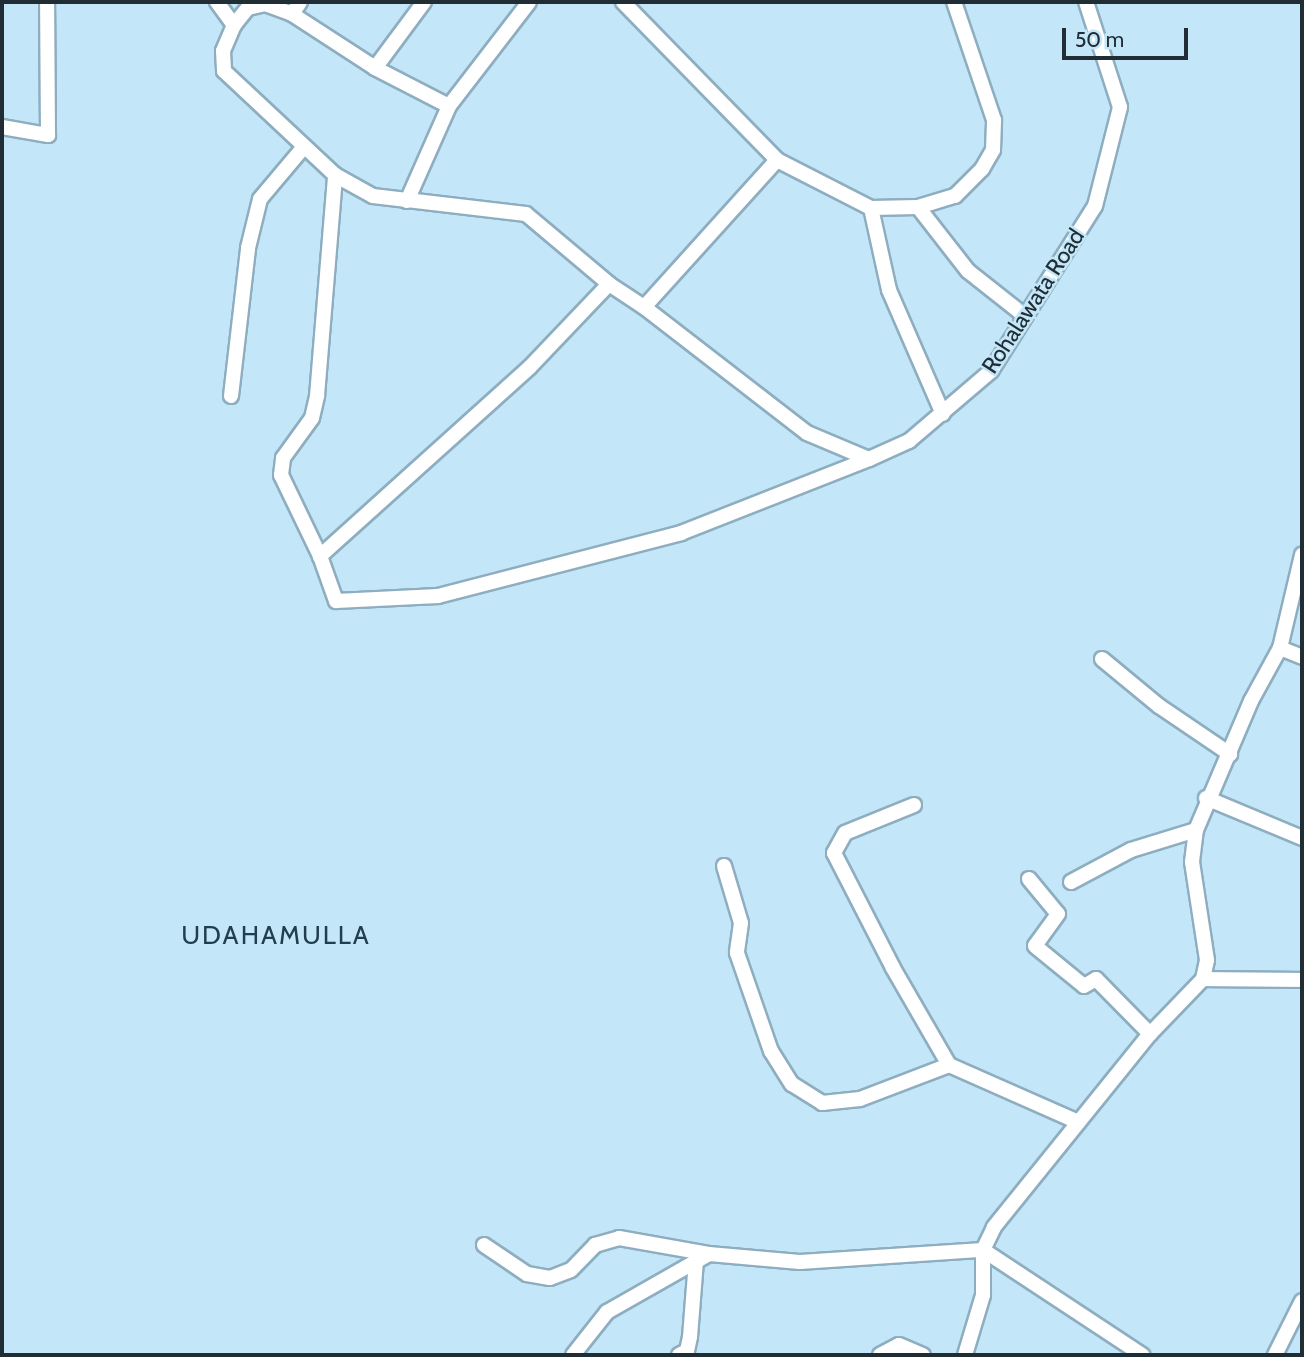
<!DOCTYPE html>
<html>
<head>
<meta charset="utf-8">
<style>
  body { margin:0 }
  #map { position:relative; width:1304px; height:1357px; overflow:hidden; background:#c4e6f9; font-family:Cabin,sans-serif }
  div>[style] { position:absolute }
  .roads { filter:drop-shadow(2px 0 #8eaec0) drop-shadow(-2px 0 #8eaec0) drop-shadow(0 2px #8eaec0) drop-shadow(0 -2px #8eaec0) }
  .minor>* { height:14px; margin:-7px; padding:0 7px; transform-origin:7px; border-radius:7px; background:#fff }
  span { translate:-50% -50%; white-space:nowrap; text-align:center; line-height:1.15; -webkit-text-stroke:5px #c4e6f9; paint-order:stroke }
  .street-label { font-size:23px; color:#202d34 }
  .quarter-label { font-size:26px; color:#203e4d; letter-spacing:2px }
  .frame { position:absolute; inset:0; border:4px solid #202d34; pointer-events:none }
  .scale { position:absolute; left:1062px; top:28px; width:126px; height:32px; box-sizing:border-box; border:4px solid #202d34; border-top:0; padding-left:9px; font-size:21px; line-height:24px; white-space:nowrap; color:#202d34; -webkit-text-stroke:5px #c4e6f9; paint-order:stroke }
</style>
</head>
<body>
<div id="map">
  <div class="roads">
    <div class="minor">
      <div style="left:217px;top:2px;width:29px;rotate:54deg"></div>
      <div style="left:234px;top:25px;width:28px;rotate:113deg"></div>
      <div style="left:223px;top:51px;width:20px;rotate:87deg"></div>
      <div style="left:224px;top:71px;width:152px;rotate:43.1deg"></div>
      <div style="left:335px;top:175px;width:43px;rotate:28.9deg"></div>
      <div style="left:373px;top:196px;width:154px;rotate:6.7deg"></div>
      <div style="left:526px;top:214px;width:109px;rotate:40.1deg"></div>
      <div style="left:609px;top:284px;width:115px;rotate:133.6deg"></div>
      <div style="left:530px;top:367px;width:283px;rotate:138deg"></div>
      <div style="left:320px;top:556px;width:48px;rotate:70.4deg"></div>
      <div style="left:336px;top:601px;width:102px;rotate:-2.8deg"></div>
      <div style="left:438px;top:596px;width:251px;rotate:-14.5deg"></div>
      <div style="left:681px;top:533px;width:202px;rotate:-21.5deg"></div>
      <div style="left:623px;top:2px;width:221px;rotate:45.7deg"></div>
      <div style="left:777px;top:160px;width:106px;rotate:27.1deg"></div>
      <div style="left:871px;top:208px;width:47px;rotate:-1.2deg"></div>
      <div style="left:918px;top:207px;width:39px;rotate:-17deg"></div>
      <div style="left:955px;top:196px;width:38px;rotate:-45deg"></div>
      <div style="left:982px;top:169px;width:22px;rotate:-60deg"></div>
      <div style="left:993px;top:150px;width:30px;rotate:-88deg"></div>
      <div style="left:994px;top:120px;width:125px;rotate:-108.7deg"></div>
      <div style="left:292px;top:14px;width:14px;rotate:-56deg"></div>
      <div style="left:234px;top:25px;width:22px;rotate:-51deg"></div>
      <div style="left:248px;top:8px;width:17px;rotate:-13deg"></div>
      <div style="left:265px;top:4px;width:29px;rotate:20deg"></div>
      <div style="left:292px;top:14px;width:99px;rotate:33deg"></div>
      <div style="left:375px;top:68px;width:82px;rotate:-53.4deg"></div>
      <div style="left:375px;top:68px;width:83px;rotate:27.2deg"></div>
      <div style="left:2px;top:127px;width:47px;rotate:9.9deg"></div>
      <div style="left:48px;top:135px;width:133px;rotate:-90.4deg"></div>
      <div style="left:777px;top:160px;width:198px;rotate:132.1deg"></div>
      <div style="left:644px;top:307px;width:206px;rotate:37.7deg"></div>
      <div style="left:807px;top:433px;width:67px;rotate:22.8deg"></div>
      <div style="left:869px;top:459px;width:44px;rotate:-24.2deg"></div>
      <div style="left:909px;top:441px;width:108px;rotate:-40.5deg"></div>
      <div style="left:991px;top:371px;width:195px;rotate:-57.8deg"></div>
      <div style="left:1095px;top:206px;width:102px;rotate:-75.8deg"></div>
      <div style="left:1120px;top:107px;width:110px;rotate:-107.9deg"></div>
      <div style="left:407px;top:201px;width:104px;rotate:-66.1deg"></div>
      <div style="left:449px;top:106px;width:131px;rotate:-52.4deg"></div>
      <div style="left:918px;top:207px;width:81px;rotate:52deg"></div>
      <div style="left:968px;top:271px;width:73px;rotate:38.3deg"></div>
      <div style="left:871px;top:208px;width:84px;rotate:77.6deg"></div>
      <div style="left:889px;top:290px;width:135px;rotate:66.5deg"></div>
      <div style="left:609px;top:284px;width:42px;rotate:33.3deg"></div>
      <div style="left:231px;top:396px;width:149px;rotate:-83.4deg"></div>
      <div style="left:248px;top:248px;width:50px;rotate:-76.2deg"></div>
      <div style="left:260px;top:199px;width:67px;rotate:-49.9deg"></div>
      <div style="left:320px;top:556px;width:90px;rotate:-115.7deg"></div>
      <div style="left:281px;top:475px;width:17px;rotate:-83deg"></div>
      <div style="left:283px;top:458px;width:49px;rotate:-54.1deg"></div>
      <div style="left:312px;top:418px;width:23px;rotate:-77deg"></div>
      <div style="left:317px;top:396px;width:222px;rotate:-85.3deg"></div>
      <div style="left:1280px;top:648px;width:24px;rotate:22deg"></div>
      <div style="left:1102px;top:659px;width:74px;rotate:39.5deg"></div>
      <div style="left:1159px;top:706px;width:86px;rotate:34.1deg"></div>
      <div style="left:1206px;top:798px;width:104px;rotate:22.6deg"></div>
      <div style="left:914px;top:805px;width:74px;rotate:157.9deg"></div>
      <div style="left:845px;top:833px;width:23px;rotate:119deg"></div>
      <div style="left:834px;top:853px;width:129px;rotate:62.8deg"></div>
      <div style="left:893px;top:968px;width:112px;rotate:60deg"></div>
      <div style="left:949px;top:1065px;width:141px;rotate:23.8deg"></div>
      <div style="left:724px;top:866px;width:59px;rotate:73.4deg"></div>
      <div style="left:741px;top:923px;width:30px;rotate:98deg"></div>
      <div style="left:737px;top:953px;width:104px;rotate:70.9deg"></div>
      <div style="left:771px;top:1051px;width:39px;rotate:58deg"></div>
      <div style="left:792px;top:1084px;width:36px;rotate:32deg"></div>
      <div style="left:822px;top:1103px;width:38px;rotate:-6deg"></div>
      <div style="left:860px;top:1099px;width:95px;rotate:-20.9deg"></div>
      <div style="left:1029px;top:879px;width:45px;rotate:50.4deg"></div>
      <div style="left:1058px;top:914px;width:39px;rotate:126deg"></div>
      <div style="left:1035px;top:946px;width:63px;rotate:39.2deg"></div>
      <div style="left:1084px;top:986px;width:14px;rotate:-30deg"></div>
      <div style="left:1096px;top:979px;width:77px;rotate:45.5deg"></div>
      <div style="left:1071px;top:882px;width:68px;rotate:-28.1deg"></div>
      <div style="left:1131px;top:850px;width:68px;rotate:-17.1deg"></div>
      <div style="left:1203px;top:979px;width:99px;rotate:0.6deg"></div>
      <div style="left:484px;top:1245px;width:52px;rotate:34deg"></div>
      <div style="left:527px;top:1274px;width:23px;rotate:10deg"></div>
      <div style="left:550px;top:1278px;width:22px;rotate:-21deg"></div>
      <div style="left:571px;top:1270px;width:35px;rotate:-46deg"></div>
      <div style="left:595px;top:1245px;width:25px;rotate:-16deg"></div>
      <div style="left:619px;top:1238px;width:91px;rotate:10.1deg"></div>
      <div style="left:709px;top:1254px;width:91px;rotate:5deg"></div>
      <div style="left:800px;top:1262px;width:183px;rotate:-3.8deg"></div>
      <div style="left:983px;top:1250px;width:191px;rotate:33.4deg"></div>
      <div style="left:573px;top:1355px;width:55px;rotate:-51.7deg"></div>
      <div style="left:607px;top:1312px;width:117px;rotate:-29.6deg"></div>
      <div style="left:679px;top:1355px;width:9px;rotate:-27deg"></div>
      <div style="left:687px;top:1351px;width:14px;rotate:-78deg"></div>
      <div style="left:690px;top:1337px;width:76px;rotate:-85.5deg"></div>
      <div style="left:880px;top:1355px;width:21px;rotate:-28deg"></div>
      <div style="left:899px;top:1345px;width:26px;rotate:23deg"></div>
      <div style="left:965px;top:1355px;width:63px;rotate:-73.3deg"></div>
      <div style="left:983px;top:1295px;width:45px;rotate:-90deg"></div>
      <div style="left:983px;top:1250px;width:25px;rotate:-64deg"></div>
      <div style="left:994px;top:1227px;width:248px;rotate:-51.1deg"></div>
      <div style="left:1150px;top:1034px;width:76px;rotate:-46.1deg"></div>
      <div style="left:1203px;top:979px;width:19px;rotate:-78deg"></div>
      <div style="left:1207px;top:960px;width:99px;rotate:-98.7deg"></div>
      <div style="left:1192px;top:862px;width:32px;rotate:-83deg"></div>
      <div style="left:1196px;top:830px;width:140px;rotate:-66.9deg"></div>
      <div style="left:1251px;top:701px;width:60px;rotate:-61.3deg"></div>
      <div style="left:1280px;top:648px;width:96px;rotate:-76.7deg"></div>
      <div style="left:1275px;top:1355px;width:60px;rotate:-63.4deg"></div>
    </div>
  </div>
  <div class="street-label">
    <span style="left:1033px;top:301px;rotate:-57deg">Rohalawata Road</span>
  </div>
  <div class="quarter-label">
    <span style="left:276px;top:936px">UDAHAMULLA</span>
  </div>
  <div class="frame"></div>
  <div class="scale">50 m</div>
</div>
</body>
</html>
